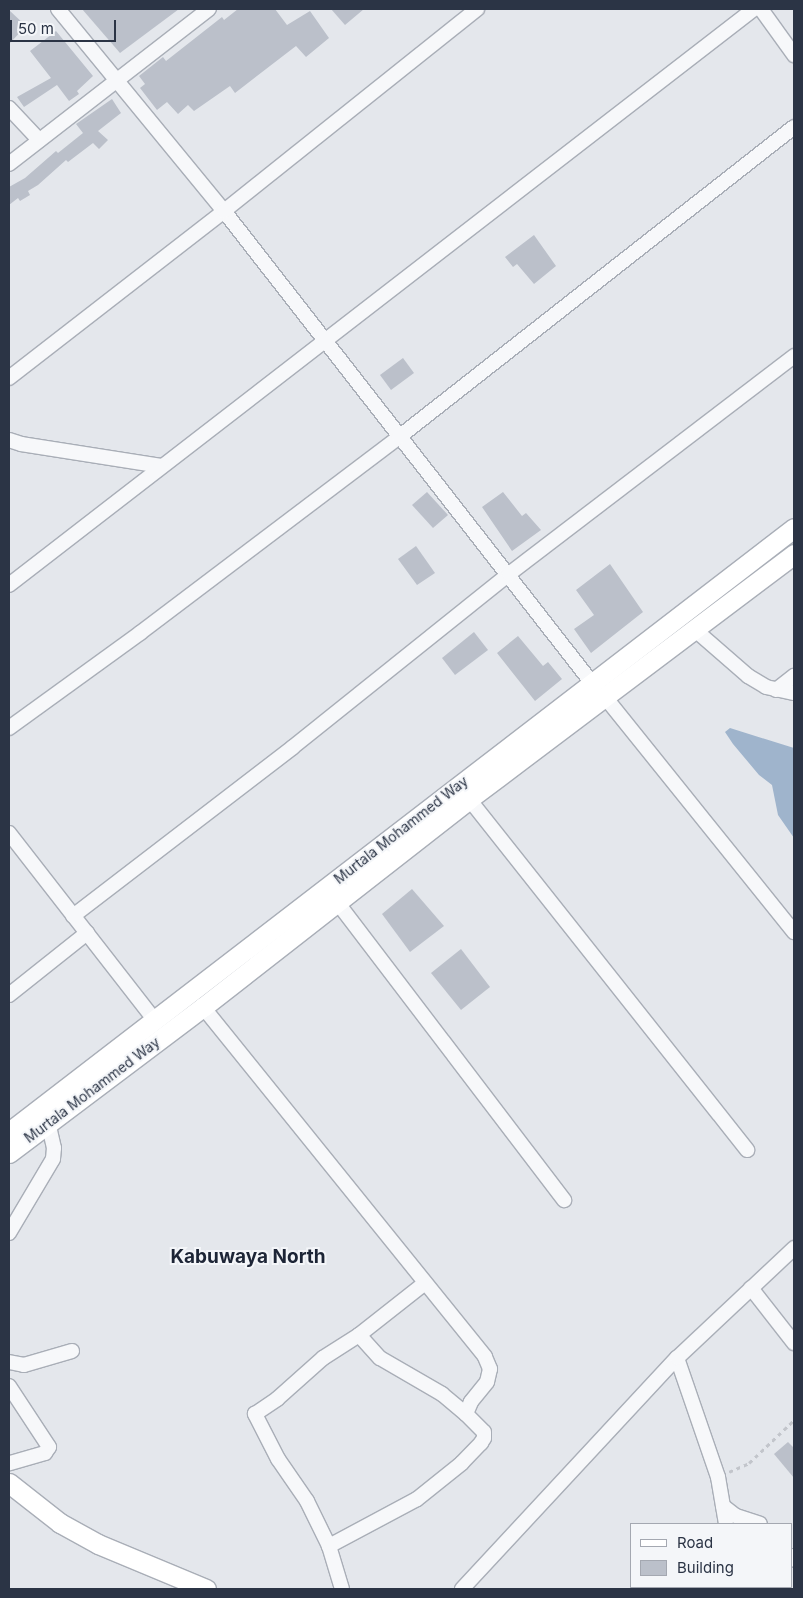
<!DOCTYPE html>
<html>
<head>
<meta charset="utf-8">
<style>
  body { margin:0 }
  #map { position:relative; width:803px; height:1598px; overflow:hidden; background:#e4e7ec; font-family:Inter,sans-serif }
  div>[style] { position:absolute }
  .water>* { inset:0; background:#9fb4cc }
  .building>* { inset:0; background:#bbc0ca }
  .path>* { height:2.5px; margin-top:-1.25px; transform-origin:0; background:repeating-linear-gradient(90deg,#c2c5cb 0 4px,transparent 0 8px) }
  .roads { filter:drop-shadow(1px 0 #a9aeb7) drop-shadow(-1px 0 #a9aeb7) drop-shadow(0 1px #a9aeb7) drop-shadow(0 -1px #a9aeb7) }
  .street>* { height:14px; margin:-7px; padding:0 7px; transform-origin:7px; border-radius:7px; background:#f7f8fa }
  .secondary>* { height:19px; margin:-9.5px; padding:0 9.5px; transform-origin:9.5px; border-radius:9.5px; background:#fff }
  span { translate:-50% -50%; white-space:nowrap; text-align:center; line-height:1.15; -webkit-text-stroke:4px #f4f6f9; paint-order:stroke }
  .street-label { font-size:14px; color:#2b3445 }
  .district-label { font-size:19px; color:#1d2536; font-weight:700 }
  .frame { position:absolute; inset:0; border:10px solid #2b3445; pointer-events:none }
  .legend { position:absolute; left:630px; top:1523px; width:162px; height:65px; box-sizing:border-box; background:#f4f6f9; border:1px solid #a4a8b1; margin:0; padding:6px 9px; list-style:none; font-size:15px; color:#2b3445 }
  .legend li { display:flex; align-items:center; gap:10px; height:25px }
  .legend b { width:25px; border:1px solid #a4a8b1 }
  .scale { position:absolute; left:10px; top:20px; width:106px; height:22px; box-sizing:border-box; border:2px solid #2b3445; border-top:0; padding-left:6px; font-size:15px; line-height:18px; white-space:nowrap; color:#2b3445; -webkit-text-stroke:4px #f4f6f9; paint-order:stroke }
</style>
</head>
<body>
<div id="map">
  <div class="water">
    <div style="clip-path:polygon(730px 728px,794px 748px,794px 838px,778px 815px,772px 785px,759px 775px,733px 744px,725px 732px)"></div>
  </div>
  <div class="building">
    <div style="clip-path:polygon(82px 9px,179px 9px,120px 53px)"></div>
    <div style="clip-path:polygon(238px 9px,275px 9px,287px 25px,310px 11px,329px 38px,306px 57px,296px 46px,235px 93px,230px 86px,194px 111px,188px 105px,178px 114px,167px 102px,157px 110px,140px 88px,145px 84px,139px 76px,163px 57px,166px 61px,222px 17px,224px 20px)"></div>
    <div style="clip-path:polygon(331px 9px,364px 9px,345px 25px)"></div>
    <div style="clip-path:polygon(9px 10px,26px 26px,9px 44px)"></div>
    <div style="clip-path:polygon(56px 31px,93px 76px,77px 91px,79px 94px,69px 101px,57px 85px,24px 107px,17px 97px,51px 78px,30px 51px)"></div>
    <div style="clip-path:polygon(112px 99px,121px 113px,98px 131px,108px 140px,99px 149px,93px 143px,68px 162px,66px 160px,38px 185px,28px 191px,30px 195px,20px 201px,18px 198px,9px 205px,9px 187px,25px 178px,56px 151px,58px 153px,83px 133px,76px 124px)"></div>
    <div style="clip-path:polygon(534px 235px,556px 266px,534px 284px,517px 264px,513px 267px,505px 257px)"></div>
    <div style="clip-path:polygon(403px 358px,414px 373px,391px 390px,380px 375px)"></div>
    <div style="clip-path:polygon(427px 492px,448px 515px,433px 528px,412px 505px)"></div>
    <div style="clip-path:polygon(503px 492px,522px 516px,526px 513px,541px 530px,512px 551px,482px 507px)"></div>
    <div style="clip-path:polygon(416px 546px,435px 573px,417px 585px,398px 559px)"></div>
    <div style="clip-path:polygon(610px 564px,643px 612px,591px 653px,574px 629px,594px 615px,576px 590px)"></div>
    <div style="clip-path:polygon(474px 632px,488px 650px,455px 675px,442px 658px)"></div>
    <div style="clip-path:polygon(518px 636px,543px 666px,548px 662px,562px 679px,535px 701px,497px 653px)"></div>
    <div style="clip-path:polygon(412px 889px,444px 926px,410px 952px,382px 914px)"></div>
    <div style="clip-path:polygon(461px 949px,490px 987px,461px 1010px,431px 973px)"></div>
    <div style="clip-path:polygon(788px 1442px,794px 1448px,794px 1478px,774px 1454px)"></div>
  </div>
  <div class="path">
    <div style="left:729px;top:1472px;width:22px;rotate:-24deg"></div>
    <div style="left:749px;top:1463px;width:62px;rotate:-43.7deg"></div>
  </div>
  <div class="roads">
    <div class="street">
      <div style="left:58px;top:9px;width:261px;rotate:50.6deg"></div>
      <div style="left:224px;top:211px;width:599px;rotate:52.06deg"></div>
      <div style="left:761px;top:9px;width:57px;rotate:54.3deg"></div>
      <div style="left:9px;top:108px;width:44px;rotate:46.8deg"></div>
      <div style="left:9px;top:164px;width:253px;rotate:-37.8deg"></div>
      <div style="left:9px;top:378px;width:272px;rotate:-37.8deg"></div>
      <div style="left:224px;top:211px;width:324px;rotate:-38.6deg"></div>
      <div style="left:9px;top:440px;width:13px;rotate:18deg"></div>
      <div style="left:21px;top:444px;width:142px;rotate:8.9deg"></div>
      <div style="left:9px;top:585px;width:942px;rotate:-37.71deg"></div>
      <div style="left:694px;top:629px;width:72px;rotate:41deg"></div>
      <div style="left:748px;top:676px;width:21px;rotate:31deg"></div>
      <div style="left:766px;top:687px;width:29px;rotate:12deg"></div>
      <div style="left:776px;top:690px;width:23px;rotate:-38deg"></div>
      <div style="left:605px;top:697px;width:302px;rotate:51.2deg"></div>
      <div style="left:9px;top:728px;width:162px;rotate:-35.9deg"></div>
      <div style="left:140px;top:633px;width:325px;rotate:-37.1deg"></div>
      <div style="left:399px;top:437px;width:502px;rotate:-38.13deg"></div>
      <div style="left:469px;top:799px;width:448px;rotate:51.6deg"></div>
      <div style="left:9px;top:833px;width:236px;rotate:52.1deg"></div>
      <div style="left:337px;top:902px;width:375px;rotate:52.7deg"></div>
      <div style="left:73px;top:916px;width:277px;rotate:-37.5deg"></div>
      <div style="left:293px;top:747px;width:277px;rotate:-38.7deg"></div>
      <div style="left:509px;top:574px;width:359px;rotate:-37.4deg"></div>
      <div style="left:9px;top:995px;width:100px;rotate:-38.5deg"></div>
      <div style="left:203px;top:1007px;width:449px;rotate:51.1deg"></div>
      <div style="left:485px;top:1357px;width:13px;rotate:67deg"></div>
      <div style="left:490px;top:1369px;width:13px;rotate:103deg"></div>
      <div style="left:487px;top:1382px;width:26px;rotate:129deg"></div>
      <div style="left:471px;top:1402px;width:13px;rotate:113deg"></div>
      <div style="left:466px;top:1414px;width:25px;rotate:45deg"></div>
      <div style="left:484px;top:1432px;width:6px;rotate:90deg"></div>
      <div style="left:484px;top:1438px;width:6px;rotate:121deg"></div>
      <div style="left:481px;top:1443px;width:28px;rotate:134deg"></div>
      <div style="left:462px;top:1463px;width:58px;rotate:141.3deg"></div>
      <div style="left:417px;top:1499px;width:100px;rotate:151.9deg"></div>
      <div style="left:329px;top:1546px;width:45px;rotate:73.2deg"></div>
      <div style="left:9px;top:1233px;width:86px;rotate:-59.3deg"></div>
      <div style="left:53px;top:1159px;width:11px;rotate:-85deg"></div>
      <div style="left:54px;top:1148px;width:26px;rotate:-103deg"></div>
      <div style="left:751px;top:1288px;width:70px;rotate:52deg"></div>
      <div style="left:359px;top:1335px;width:31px;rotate:48deg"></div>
      <div style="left:380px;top:1358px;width:72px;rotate:30.1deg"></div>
      <div style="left:442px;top:1394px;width:31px;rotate:40deg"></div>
      <div style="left:677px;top:1358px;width:126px;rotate:71deg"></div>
      <div style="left:718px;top:1477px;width:48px;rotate:80.3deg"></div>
      <div style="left:9px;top:1362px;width:15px;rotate:11deg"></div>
      <div style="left:24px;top:1365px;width:50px;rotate:-16.3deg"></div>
      <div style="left:9px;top:1386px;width:73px;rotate:56.7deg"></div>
      <div style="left:49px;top:1447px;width:7px;rotate:124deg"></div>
      <div style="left:45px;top:1453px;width:37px;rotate:164deg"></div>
      <div style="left:723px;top:1506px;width:16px;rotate:38deg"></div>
      <div style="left:736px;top:1516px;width:25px;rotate:18deg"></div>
      <div style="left:329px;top:1546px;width:50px;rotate:-116.1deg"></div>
      <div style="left:307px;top:1501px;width:51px;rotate:-124.6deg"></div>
      <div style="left:278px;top:1459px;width:51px;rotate:-117.1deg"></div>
      <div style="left:255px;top:1414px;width:27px;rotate:-34deg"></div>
      <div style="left:277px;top:1399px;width:62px;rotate:-41.7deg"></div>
      <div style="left:323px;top:1358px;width:43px;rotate:-32.6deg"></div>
      <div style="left:359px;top:1335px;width:84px;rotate:-38.2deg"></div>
      <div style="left:792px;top:1556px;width:4px;rotate:63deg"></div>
      <div style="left:735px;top:1587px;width:2px;rotate:90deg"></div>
      <div style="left:462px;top:1589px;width:316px;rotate:-47.1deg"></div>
      <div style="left:677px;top:1358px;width:161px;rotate:-43.2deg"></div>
    </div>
    <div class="secondary">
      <div style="left:9px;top:1132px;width:990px;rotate:-37.58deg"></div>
      <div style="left:9px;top:1153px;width:243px;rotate:-37deg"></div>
      <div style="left:203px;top:1007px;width:338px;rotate:-38deg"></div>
      <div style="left:469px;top:799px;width:407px;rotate:-37deg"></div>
      <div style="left:9px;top:1483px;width:65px;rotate:38.1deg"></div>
      <div style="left:60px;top:1523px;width:43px;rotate:28.9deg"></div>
      <div style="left:98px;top:1544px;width:117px;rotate:22.6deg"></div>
    </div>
  </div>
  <div class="street-label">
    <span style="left:401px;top:830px;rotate:-38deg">Murtala Mohammed Way</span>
    <span style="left:92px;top:1090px;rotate:-37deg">Murtala Mohammed Way</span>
  </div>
  <div class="district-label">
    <span style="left:248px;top:1257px">Kabuwaya North</span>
  </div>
  <div class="frame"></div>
  <ul class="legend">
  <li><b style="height:6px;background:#fff"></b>Road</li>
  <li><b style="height:14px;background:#bbc0ca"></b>Building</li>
  </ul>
  <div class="scale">50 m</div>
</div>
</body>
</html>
